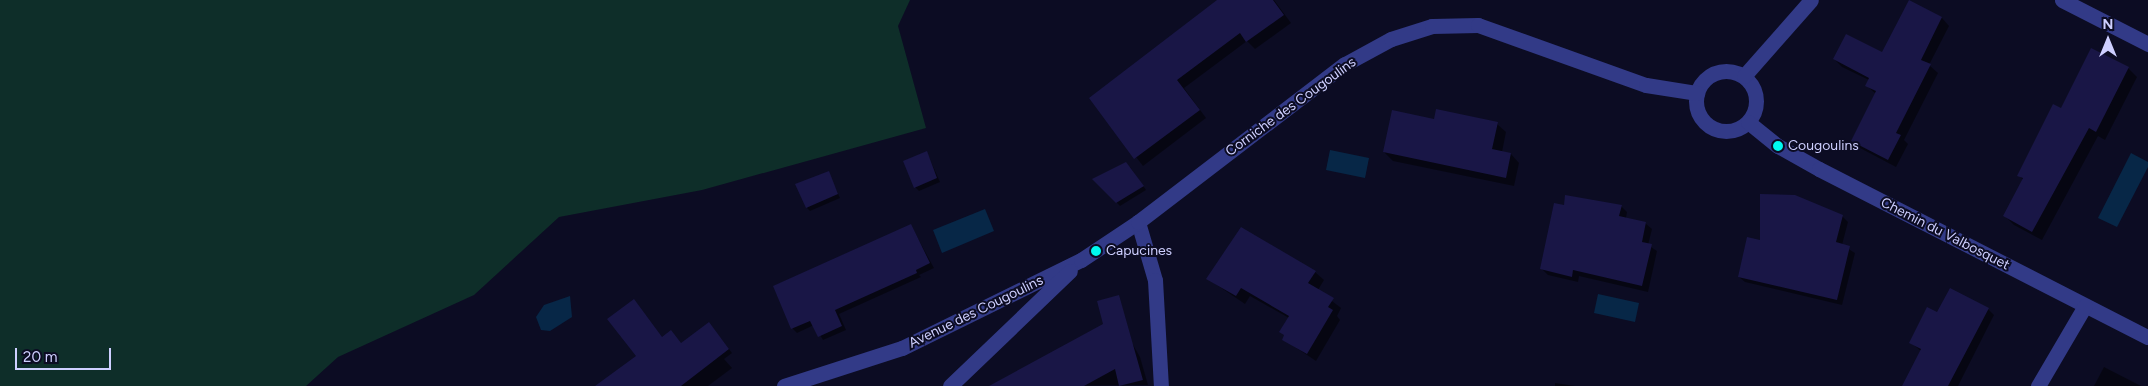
<!DOCTYPE html>
<html>
<head>
<meta charset="utf-8">
<style>
  body { margin:0 }
  #map { position:relative; width:2148px; height:386px; overflow:hidden; background:#0c0c23; font-family:Figtree,sans-serif }
  div>[style] { position:absolute }
  .green>* { inset:0; background:#0e2e29 }
  .water>* { inset:0; background:#072747 }
  .shadow>* { inset:0; background:#0007 }
  .building>* { inset:0; background:#191646 }
  .street>* { height:15px; margin:-7.5px; padding:0 7.5px; transform-origin:7.5px; border-radius:7.5px; background:#323a87 }
  .street>.ring { margin:-7.5px; padding:0; box-sizing:content-box; background:none; border:15px solid #323a87; border-radius:50% }
  .dots>* { width:14px; height:14px; translate:-50% -50%; box-sizing:border-box; border:2px solid #0c0c23; border-radius:50% }
  span { translate:-50% -50%; white-space:nowrap; text-align:center; line-height:1.15; -webkit-text-stroke:4px #0c0c23; paint-order:stroke }
  .street-label { font-size:14px; color:#cecfff }
  .poi-label { font-size:14px; color:#cecfff }
  .left { translate:0 -50%; text-align:left }
  .north { position:absolute; left:2083px; top:15px; width:50px; height:50px; -webkit-text-stroke:4px #0c0c23; paint-order:stroke; rotate:0deg; font-size:14px; font-weight:700; line-height:20px; text-align:center; color:#cecfff }
  .north::after { content:''; display:block; margin:auto; width:18px; height:22px; background:#cecfff; clip-path:polygon(50% 0,100% 100%,50% 72%,0 100%) }
  .scale { position:absolute; left:15px; top:348px; width:96px; height:22px; box-sizing:border-box; border:2px solid #cecfff; border-top:0; padding-left:6px; font-size:15px; line-height:18px; white-space:nowrap; color:#cecfff; -webkit-text-stroke:4px #0c0c23; paint-order:stroke }
</style>
</head>
<body>
<div id="map">
  <div class="green">
    <div style="clip-path:polygon(0 0,910px 0,898px 26px,926px 128px,702px 190px,559px 217px,474px 295px,338px 357px,306px 386px,0 386px)"></div>
  </div>
  <div class="water">
    <div style="clip-path:polygon(1330px 150px,1369px 158px,1365px 178px,1326px 170px)"></div>
    <div style="clip-path:polygon(2131px 153px,2148px 162px,2148px 167px,2117px 227px,2098px 218px)"></div>
    <div style="clip-path:polygon(985px 209px,994px 231px,942px 253px,933px 230px)"></div>
    <div style="clip-path:polygon(1598px 294px,1639px 303px,1635px 322px,1594px 313px)"></div>
    <div style="clip-path:polygon(570px 296px,572px 317px,550px 331px,541px 330px,536px 317px,544px 305px)"></div>
  </div>
  <div class="shadow">
    <div style="clip-path:polygon(1221px 0,1274px 0,1291px 23px,1255px 49px,1247px 41px,1184px 88px,1206px 118px,1143px 166px,1091px 99px)"></div>
    <div style="clip-path:polygon(1942px 18px,1949px 26px,1929px 65px,1938px 73px,1904px 140px,1908px 144px,1896px 167px,1860px 148px,1852px 140px,1876px 94px,1867px 86px,1869px 80px,1842px 67px,1834px 59px,1883px 54px)"></div>
    <div style="clip-path:polygon(2128px 68px,2137px 77px,2105px 140px,2098px 136px,2042px 240px,2014px 225px,2005px 216px,2023px 180px,2019px 175px,2061px 110px)"></div>
    <div style="clip-path:polygon(1435px 120px,1497px 124px,1506px 132px,1502px 152px,1511px 154px,1519px 163px,1514px 186px,1393px 161px,1384px 152px)"></div>
    <div style="clip-path:polygon(927px 153px,940px 182px,919px 191px,915px 187px)"></div>
    <div style="clip-path:polygon(1130px 167px,1146px 190px,1120px 206px,1094px 179px)"></div>
    <div style="clip-path:polygon(828px 172px,840px 198px,810px 211px,807px 208px)"></div>
    <div style="clip-path:polygon(1565px 206px,1621px 206px,1627px 212px,1626px 218px,1645px 223px,1652px 229px,1648px 245px,1657px 251px,1648px 292px,1579px 276px,1578px 282px,1548px 275px,1542px 269px)"></div>
    <div style="clip-path:polygon(1842px 216px,1848px 222px,1842px 245px,1855px 253px,1842px 305px,1745px 282px,1739px 277px,1762px 242px)"></div>
    <div style="clip-path:polygon(911px 226px,934px 268px,919px 275px,921px 277px,839px 314px,846px 330px,823px 340px,814px 325px,797px 333px,793px 329px,774px 286px)"></div>
    <div style="clip-path:polygon(1315px 272px,1324px 280px,1318px 290px,1341px 308px,1337px 316px,1340px 320px,1316px 361px,1283px 339px,1289px 318px,1250px 296px,1245px 304px,1208px 279px)"></div>
    <div style="clip-path:polygon(1988px 309px,1994px 315px,1958px 386px,1903px 386px,1921px 351px,1910px 342px,1938px 314px)"></div>
    <div style="clip-path:polygon(1121px 324px,1140px 357px,1148px 385px,1015px 386px)"></div>
    <div style="clip-path:polygon(713px 328px,732px 353px,724px 359px,732px 368px,708px 386px,615px 386px,662px 338px,681px 344px)"></div>
    <div style="clip-path:polygon(2104px 367px,2141px 386px,2094px 386px)"></div>
    <div style="clip-path:polygon(1555px 383px,1575px 386px,1555px 386px)"></div>
  </div>
  <div class="building">
    <div style="clip-path:polygon(1217px 0,1273px 0,1284px 15px,1246px 42px,1240px 33px,1177px 80px,1200px 110px,1134px 159px,1089px 98px)"></div>
    <div style="clip-path:polygon(1909px 0,1942px 17px,1921px 60px,1931px 64px,1896px 133px,1901px 135px,1888px 160px,1851px 141px,1876px 91px,1865px 86px,1869px 78px,1833px 59px,1846px 34px,1882px 52px)"></div>
    <div style="clip-path:polygon(2091px 48px,2129px 67px,2096px 132px,2089px 128px,2032px 232px,2003px 216px,2023px 178px,2017px 176px,2053px 104px,2061px 108px)"></div>
    <div style="clip-path:polygon(1436px 109px,1498px 122px,1492px 149px,1511px 153px,1506px 178px,1383px 152px,1392px 110px,1434px 119px)"></div>
    <div style="clip-path:polygon(927px 151px,937px 178px,914px 188px,903px 161px)"></div>
    <div style="clip-path:polygon(1126px 162px,1144px 186px,1116px 203px,1092px 179px)"></div>
    <div style="clip-path:polygon(829px 171px,838px 194px,806px 208px,795px 184px)"></div>
    <div style="clip-path:polygon(1760px 194px,1795px 195px,1843px 215px,1836px 242px,1850px 246px,1837px 300px,1738px 277px,1747px 237px,1760px 240px)"></div>
    <div style="clip-path:polygon(1565px 195px,1622px 205px,1619px 216px,1646px 222px,1642px 242px,1652px 244px,1642px 286px,1573px 270px,1572px 277px,1540px 269px,1554px 203px,1564px 205px)"></div>
    <div style="clip-path:polygon(911px 224px,930px 263px,916px 270px,917px 273px,835px 310px,842px 326px,818px 337px,810px 321px,791px 329px,773px 286px)"></div>
    <div style="clip-path:polygon(1241px 227px,1316px 271px,1308px 283px,1334px 298px,1328px 307px,1333px 310px,1307px 354px,1282px 340px,1284px 335px,1279px 332px,1289px 316px,1241px 288px,1236px 296px,1206px 279px)"></div>
    <div style="clip-path:polygon(1950px 288px,1989px 308px,1948px 386px,1902px 386px,1921px 349px,1909px 343px,1927px 307px,1937px 312px)"></div>
    <div style="clip-path:polygon(1119px 295px,1143px 380px,1119px 386px,1115px 369px,1084px 386px,989px 386px,1103px 324px,1097px 301px)"></div>
    <div style="clip-path:polygon(634px 299px,662px 337px,671px 330px,681px 343px,709px 322px,729px 349px,681px 386px,595px 386px,636px 356px,607px 319px)"></div>
  </div>
  <div class="street">
    <div style="left:2062px;top:0;width:97px;rotate:27.1deg"></div>
    <div class="ring" style="left:1696px;top:71px;width:45px;height:45px"></div>
    <div style="left:1744px;top:76px;width:101px;rotate:-48.6deg"></div>
    <div style="left:1748px;top:122px;width:38px;rotate:39deg"></div>
    <div style="left:1778px;top:146px;width:47px;rotate:29.3deg"></div>
    <div style="left:1819px;top:169px;width:369px;rotate:27.1deg"></div>
    <div style="left:1138px;top:222px;width:60px;rotate:73.7deg"></div>
    <div style="left:1155px;top:280px;width:106px;rotate:86.8deg"></div>
    <div style="left:784px;top:386px;width:124px;rotate:-17.9deg"></div>
    <div style="left:902px;top:348px;width:199px;rotate:-26.2deg"></div>
    <div style="left:1081px;top:260px;width:69px;rotate:-33.7deg"></div>
    <div style="left:1138px;top:222px;width:260px;rotate:-37.4deg"></div>
    <div style="left:1345px;top:64px;width:52px;rotate:-28.5deg"></div>
    <div style="left:1391px;top:39px;width:43px;rotate:-17.6deg"></div>
    <div style="left:1432px;top:26px;width:46px;rotate:-1.2deg"></div>
    <div style="left:1478px;top:25px;width:178px;rotate:19.7deg"></div>
    <div style="left:1646px;top:85px;width:52px;rotate:8.9deg"></div>
    <div style="left:950px;top:386px;width:166px;rotate:-43.8deg"></div>
    <div style="left:2038px;top:386px;width:93px;rotate:-59.6deg"></div>
  </div>
  <div class="dots">
    <div style="left:1778px;top:146px;background:#00f9f0"></div>
    <div style="left:1096px;top:251px;background:#00f9f0"></div>
  </div>
  <div class="street-label">
    <span style="left:1291px;top:107px;rotate:-36deg">Corniche des Cougoulins</span>
    <span style="left:1945px;top:234px;rotate:27deg">Chemin du Valbosquet</span>
    <span style="left:976px;top:312px;rotate:-26deg">Avenue des Cougoulins</span>
  </div>
  <div class="poi-label">
    <span class="left" style="left:1788px;top:146px">Cougoulins</span>
    <span class="left" style="left:1106px;top:251px">Capucines</span>
  </div>
  <div class="north">N</div>
  <div class="scale">20 m</div>
</div>
</body>
</html>
